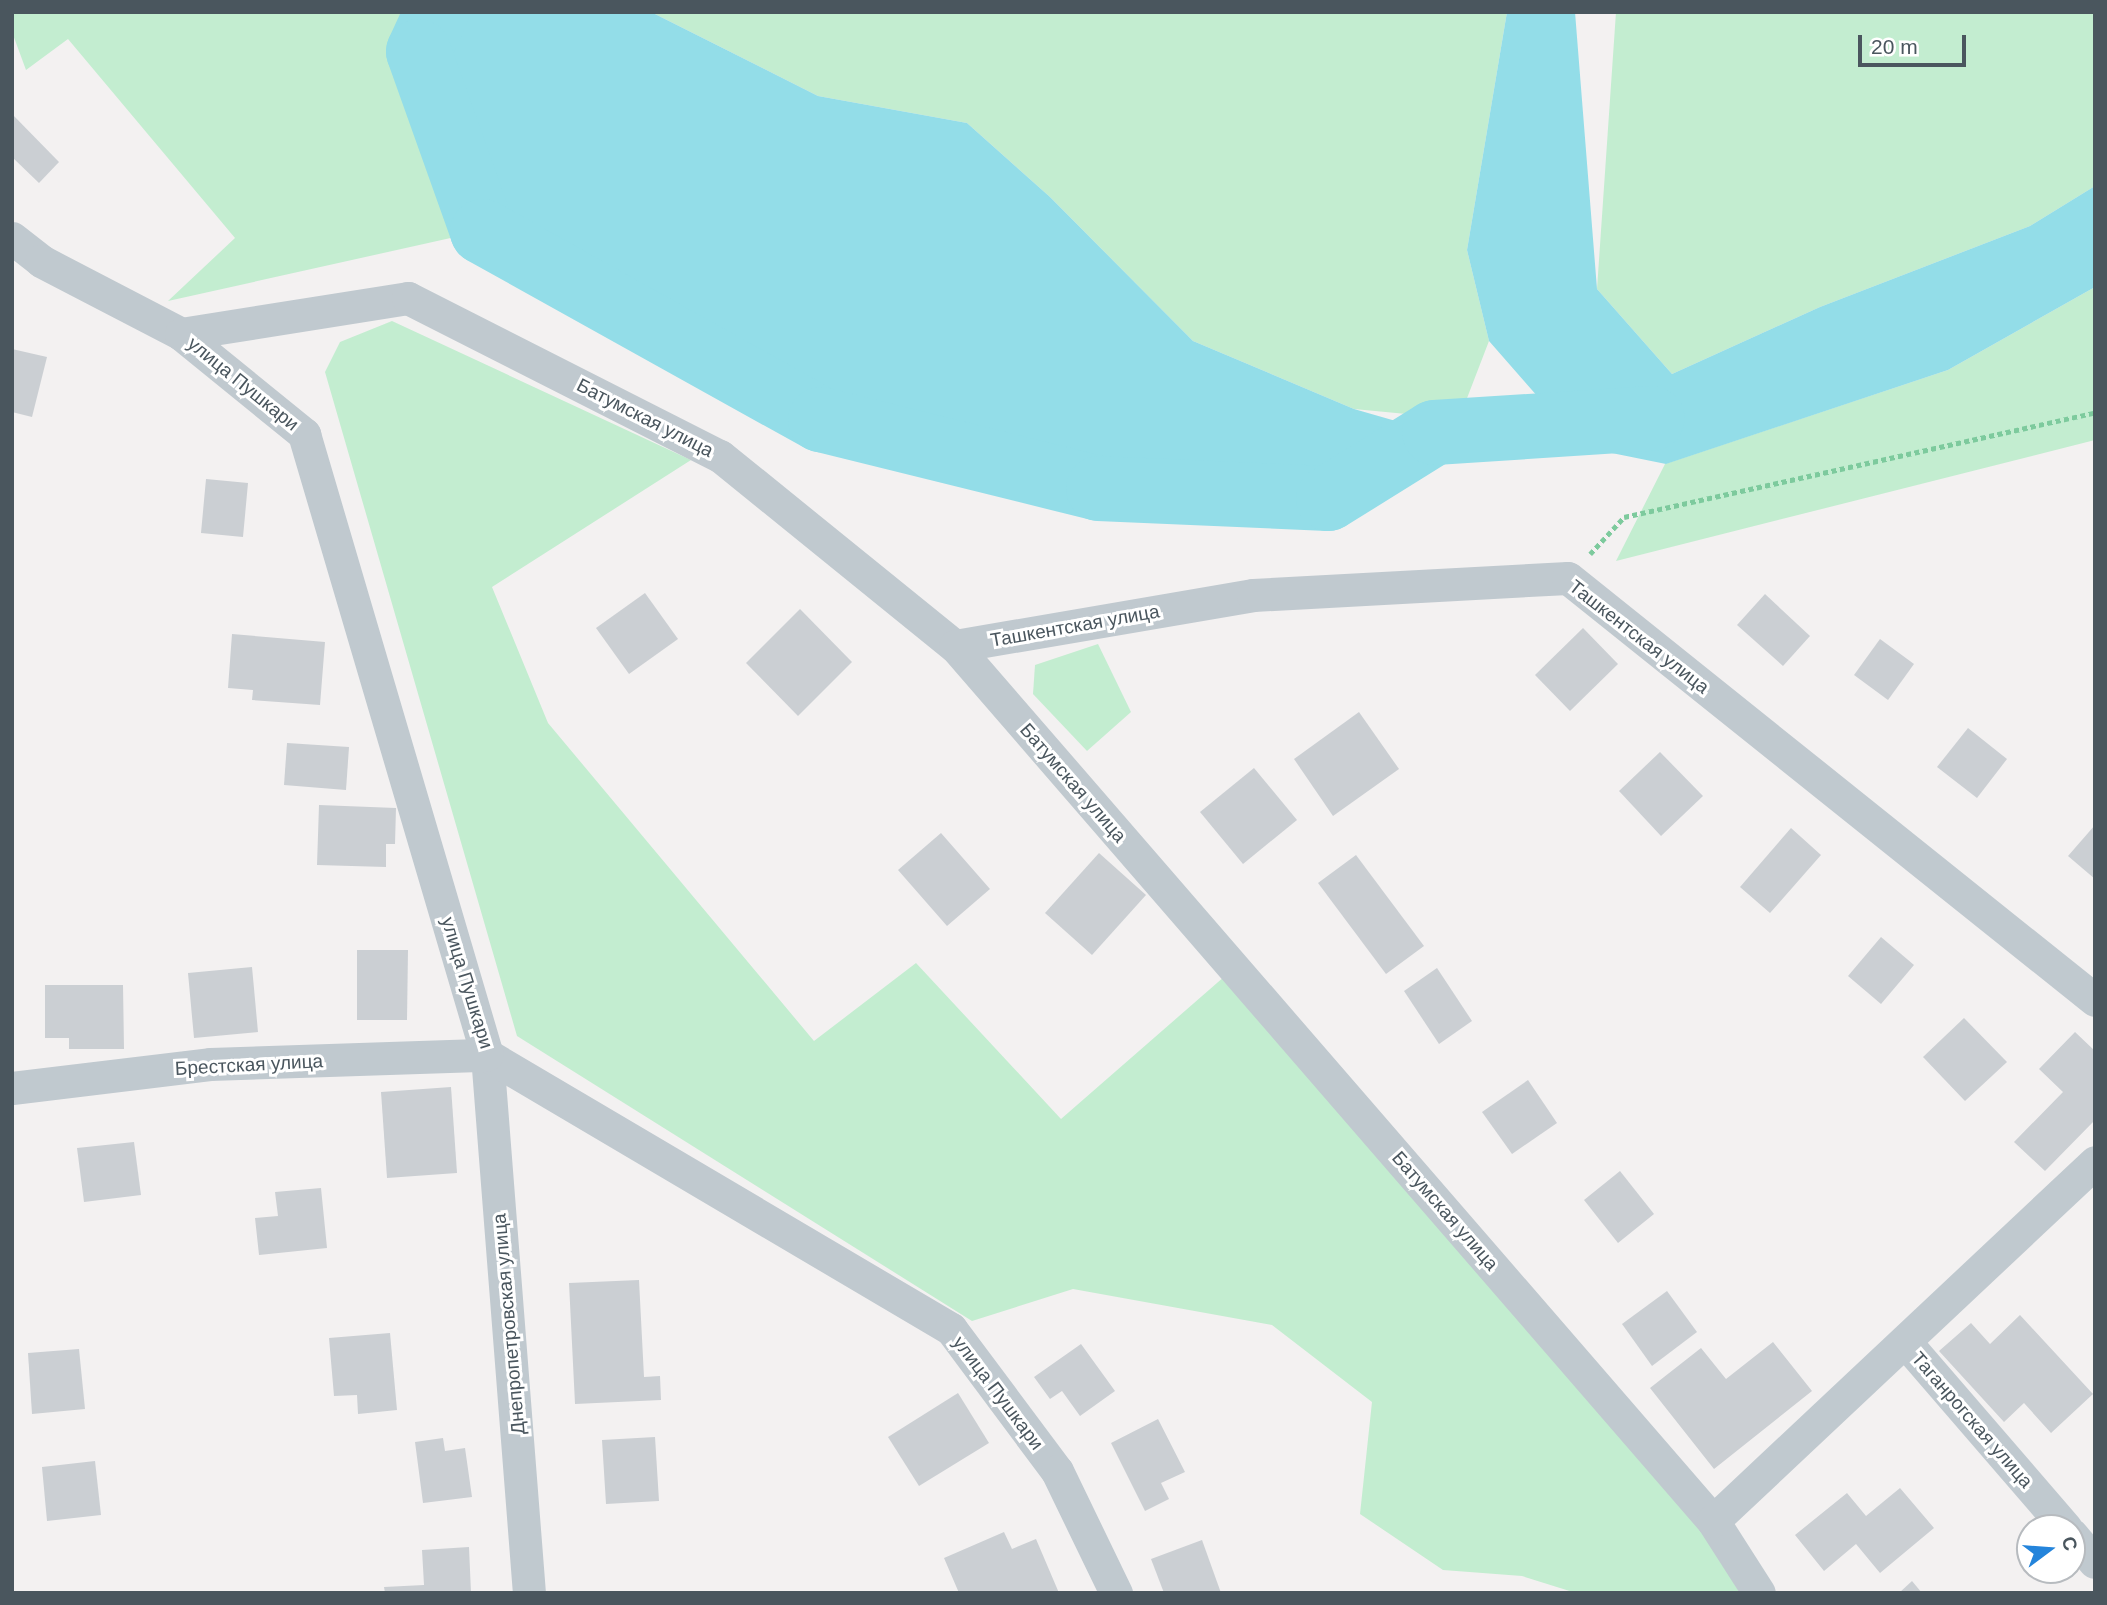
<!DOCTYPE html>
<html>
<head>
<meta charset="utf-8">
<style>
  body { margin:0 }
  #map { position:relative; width:2107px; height:1605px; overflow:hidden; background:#f3f1f1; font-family:Arial,sans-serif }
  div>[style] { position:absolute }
  .green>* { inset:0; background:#c3edd0 }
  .water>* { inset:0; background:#93dde8 }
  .river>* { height:65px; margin:-32.5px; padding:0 32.5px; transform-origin:32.5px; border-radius:32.5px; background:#93dde8 }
  .building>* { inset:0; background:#cbcfd3 }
  .path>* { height:4.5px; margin-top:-2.25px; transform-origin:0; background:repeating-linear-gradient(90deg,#7dca9d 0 5px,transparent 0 8.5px) }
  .minor>* { height:33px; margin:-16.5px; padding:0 16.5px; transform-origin:16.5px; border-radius:16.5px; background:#c0c9cf }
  span { translate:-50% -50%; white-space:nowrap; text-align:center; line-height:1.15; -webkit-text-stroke:6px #fff; paint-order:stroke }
  .street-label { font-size:19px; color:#4a565e }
  .frame { position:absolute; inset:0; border:14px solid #4a565e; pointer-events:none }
  .north { position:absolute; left:2016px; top:1514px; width:70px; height:70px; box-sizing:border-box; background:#fff; border:2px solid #b7bbbf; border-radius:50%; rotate:74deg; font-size:19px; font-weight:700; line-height:28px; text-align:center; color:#4a565e }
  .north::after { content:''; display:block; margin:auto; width:24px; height:32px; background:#2484db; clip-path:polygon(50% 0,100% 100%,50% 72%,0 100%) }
  .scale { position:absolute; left:1858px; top:35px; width:108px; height:32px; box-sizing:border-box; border:4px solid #4a565e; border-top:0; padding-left:9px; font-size:21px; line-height:24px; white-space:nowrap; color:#4a565e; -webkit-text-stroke:5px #fff; paint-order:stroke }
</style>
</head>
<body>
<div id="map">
  <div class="green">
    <div style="clip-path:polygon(12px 12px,436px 12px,418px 51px,482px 231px,168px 301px,235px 238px,68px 39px,26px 70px,12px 32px)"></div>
    <div style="clip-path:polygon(651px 12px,1507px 12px,1467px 250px,1489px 341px,1459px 419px,1354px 409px,1193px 341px,1050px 197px,967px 123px,818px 96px)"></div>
    <div style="clip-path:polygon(1616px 12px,2095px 12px,2095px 186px,2030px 226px,1820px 307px,1672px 374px,1597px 289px)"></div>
    <div style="clip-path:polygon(2095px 287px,2095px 440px,1616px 561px,1665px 464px,1948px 370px)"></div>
    <div style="clip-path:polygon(392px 321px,691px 460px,492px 587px,548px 723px,814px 1041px,916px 963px,1061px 1119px,1225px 976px,1701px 1529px,1740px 1593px,1576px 1593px,1522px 1576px,1443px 1570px,1360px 1514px,1372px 1402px,1272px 1325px,1073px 1289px,972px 1321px,517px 1036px,325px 372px,340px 342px)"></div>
    <div style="clip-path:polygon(1098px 644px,1131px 712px,1087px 751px,1033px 694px,1035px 665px)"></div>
  </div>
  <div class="water">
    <div style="clip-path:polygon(436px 12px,651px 12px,818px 96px,967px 123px,1050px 197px,1193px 341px,1354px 409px,1434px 432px,1328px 498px,1098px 488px,820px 419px,482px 231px,418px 51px)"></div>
    <div style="clip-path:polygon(1507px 12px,1575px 12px,1597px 289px,1672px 374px,1820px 307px,2030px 226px,2095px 186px,2095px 287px,1948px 370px,1666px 464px,1582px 447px,1489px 341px,1467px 250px)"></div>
  </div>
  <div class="river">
    <div style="left:436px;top:12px;width:43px;rotate:114.8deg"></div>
    <div style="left:418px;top:51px;width:191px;rotate:70.4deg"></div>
    <div style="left:482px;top:231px;width:387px;rotate:29.1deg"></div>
    <div style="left:820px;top:419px;width:286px;rotate:13.9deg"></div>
    <div style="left:1098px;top:488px;width:230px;rotate:2.5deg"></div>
    <div style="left:1328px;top:498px;width:125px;rotate:-31.9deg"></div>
    <div style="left:1434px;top:432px;width:218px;rotate:-3.7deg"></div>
  </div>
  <div class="building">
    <div style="clip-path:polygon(12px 114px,59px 162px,39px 183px,12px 157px)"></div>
    <div style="clip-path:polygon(12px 349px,47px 357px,32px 417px,12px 412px)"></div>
    <div style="clip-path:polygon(206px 479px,248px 483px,243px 537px,201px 533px)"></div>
    <div style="clip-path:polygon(645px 593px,678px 639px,629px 674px,596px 628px)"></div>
    <div style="clip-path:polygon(1765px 594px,1810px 636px,1783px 666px,1737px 625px)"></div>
    <div style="clip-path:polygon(800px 609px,852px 662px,798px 716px,746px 663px)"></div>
    <div style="clip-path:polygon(1583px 628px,1618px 664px,1570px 711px,1535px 675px)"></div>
    <div style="clip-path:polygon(232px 634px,325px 642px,320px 705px,252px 700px,253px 690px,228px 688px)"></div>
    <div style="clip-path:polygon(1880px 639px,1914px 664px,1888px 700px,1854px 675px)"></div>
    <div style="clip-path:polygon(1359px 712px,1399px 769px,1333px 816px,1294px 759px)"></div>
    <div style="clip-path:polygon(1968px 728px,2007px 759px,1977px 798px,1937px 767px)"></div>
    <div style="clip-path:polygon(287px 743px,349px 747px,346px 790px,284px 785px)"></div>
    <div style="clip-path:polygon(1660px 752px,1703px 796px,1661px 836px,1619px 791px)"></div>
    <div style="clip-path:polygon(1254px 768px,1297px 820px,1243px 864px,1200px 812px)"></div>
    <div style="clip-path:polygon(319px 805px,396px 808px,395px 844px,386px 844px,386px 867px,317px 865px)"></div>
    <div style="clip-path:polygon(2095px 825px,2095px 879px,2068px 856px)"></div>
    <div style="clip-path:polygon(1791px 828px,1821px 855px,1770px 913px,1740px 887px)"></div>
    <div style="clip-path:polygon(941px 833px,990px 889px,947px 926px,898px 870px)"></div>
    <div style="clip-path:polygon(1099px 853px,1146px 895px,1092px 955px,1045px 913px)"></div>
    <div style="clip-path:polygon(1356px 855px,1424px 946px,1386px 974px,1318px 883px)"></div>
    <div style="clip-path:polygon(1881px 937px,1914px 965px,1881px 1004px,1848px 976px)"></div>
    <div style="clip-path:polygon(357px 950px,408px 950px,407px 1020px,357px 1020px)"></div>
    <div style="clip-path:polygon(252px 967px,258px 1032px,194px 1038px,188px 973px)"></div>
    <div style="clip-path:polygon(1437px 968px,1472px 1021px,1439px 1044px,1404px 991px)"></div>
    <div style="clip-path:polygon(45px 985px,123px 985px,124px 1049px,69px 1049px,69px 1038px,45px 1038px)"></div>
    <div style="clip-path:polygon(1964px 1018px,2007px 1062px,1965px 1101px,1923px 1057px)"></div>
    <div style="clip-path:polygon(2075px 1032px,2095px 1051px,2095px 1120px,2045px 1171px,2014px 1142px,2063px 1092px,2039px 1069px)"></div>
    <div style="clip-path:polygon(1528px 1080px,1557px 1123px,1512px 1154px,1482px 1112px)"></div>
    <div style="clip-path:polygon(451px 1087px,457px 1173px,387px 1178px,381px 1092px)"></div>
    <div style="clip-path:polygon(134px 1142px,141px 1195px,84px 1202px,77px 1148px)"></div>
    <div style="clip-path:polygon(1620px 1171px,1654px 1214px,1618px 1243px,1584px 1200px)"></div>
    <div style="clip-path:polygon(321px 1188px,327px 1248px,259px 1255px,255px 1218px,278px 1216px,275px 1192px)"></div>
    <div style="clip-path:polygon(639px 1280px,644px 1377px,660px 1376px,661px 1400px,575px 1404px,569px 1283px)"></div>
    <div style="clip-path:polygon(1667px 1291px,1697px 1332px,1652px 1366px,1622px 1324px)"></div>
    <div style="clip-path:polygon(2020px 1315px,2093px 1394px,2051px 1433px,2024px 1403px,2004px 1422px,1939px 1351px,1971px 1323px,1990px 1344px)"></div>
    <div style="clip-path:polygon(390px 1333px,397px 1410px,358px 1414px,357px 1395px,334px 1396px,329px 1338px)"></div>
    <div style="clip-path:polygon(1773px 1342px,1812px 1391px,1714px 1469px,1650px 1388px,1701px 1348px,1726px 1379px)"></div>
    <div style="clip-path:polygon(1081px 1344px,1115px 1391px,1080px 1416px,1062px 1391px,1050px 1399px,1034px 1377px)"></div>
    <div style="clip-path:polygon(79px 1349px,85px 1409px,32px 1414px,28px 1353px)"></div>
    <div style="clip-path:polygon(958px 1393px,989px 1443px,919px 1486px,888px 1437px)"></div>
    <div style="clip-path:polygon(1158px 1419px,1185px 1472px,1161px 1483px,1169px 1499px,1145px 1511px,1111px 1443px)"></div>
    <div style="clip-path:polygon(655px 1437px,659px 1501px,606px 1504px,602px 1440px)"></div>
    <div style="clip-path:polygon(443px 1438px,445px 1451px,465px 1448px,472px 1497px,423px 1503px,415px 1442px)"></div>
    <div style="clip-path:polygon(95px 1461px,101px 1515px,47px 1521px,42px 1467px)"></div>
    <div style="clip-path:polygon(1900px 1488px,1934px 1528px,1880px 1573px,1856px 1544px,1824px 1571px,1795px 1535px,1847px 1493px,1866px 1516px)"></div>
    <div style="clip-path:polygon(1004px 1532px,1012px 1549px,1036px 1539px,1059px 1593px,959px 1593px,944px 1558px)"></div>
    <div style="clip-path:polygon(1202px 1540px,1221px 1593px,1164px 1593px,1151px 1559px)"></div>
    <div style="clip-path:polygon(469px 1547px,471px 1593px,385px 1593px,384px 1587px,424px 1585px,422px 1550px)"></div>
    <div style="clip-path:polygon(1912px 1581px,1922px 1593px,1899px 1593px)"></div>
  </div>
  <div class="path">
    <div style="left:1590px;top:554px;width:50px;rotate:-47.4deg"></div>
    <div style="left:1624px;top:517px;width:482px;rotate:-12.5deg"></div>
  </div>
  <div class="minor">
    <div style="left:12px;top:238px;width:37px;rotate:38deg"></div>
    <div style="left:41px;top:261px;width:158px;rotate:27.5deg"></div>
    <div style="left:181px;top:334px;width:159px;rotate:39.1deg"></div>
    <div style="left:304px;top:434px;width:647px;rotate:73.58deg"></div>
    <div style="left:487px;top:1055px;width:540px;rotate:85.54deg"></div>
    <div style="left:181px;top:334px;width:230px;rotate:-9deg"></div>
    <div style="left:408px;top:298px;width:350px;rotate:26.9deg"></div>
    <div style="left:720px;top:456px;width:302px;rotate:39deg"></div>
    <div style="left:955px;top:646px;width:1158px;rotate:49.1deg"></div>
    <div style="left:1713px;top:1521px;width:85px;rotate:57.4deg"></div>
    <div style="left:955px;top:646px;width:302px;rotate:-9.7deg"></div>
    <div style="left:1253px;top:595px;width:315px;rotate:-3.1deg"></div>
    <div style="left:1568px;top:578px;width:675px;rotate:38.69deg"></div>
    <div style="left:487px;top:1055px;width:539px;rotate:30.56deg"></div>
    <div style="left:951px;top:1329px;width:177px;rotate:53.3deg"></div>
    <div style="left:1057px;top:1471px;width:136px;rotate:64.2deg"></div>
    <div style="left:12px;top:1088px;width:199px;rotate:-6.9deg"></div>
    <div style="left:210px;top:1064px;width:277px;rotate:-1.9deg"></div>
    <div style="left:1907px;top:1344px;width:243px;rotate:49.2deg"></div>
    <div style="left:1713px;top:1521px;width:524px;rotate:-43.22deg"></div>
    <div style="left:2072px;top:1535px;width:35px;rotate:50deg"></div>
  </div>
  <div class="street-label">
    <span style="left:243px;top:384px;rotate:39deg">улица Пушкари</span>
    <span style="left:645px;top:418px;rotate:27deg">Батумская улица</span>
    <span style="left:1075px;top:626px;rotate:-10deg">Ташкентская улица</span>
    <span style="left:1639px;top:637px;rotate:38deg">Ташкентская улица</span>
    <span style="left:1073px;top:783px;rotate:49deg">Батумская улица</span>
    <span style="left:467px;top:983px;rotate:73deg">улица Пушкари</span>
    <span style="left:249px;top:1065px;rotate:-3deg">Брестская улица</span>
    <span style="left:1445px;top:1211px;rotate:49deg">Батумская улица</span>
    <span style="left:509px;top:1324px;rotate:-95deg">Днепропетровская улица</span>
    <span style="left:998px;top:1393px;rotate:53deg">улица Пушкари</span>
    <span style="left:1972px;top:1420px;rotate:49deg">Таганрогская улица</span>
  </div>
  <div class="frame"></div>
  <div class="north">С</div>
  <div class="scale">20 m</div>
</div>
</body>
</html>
